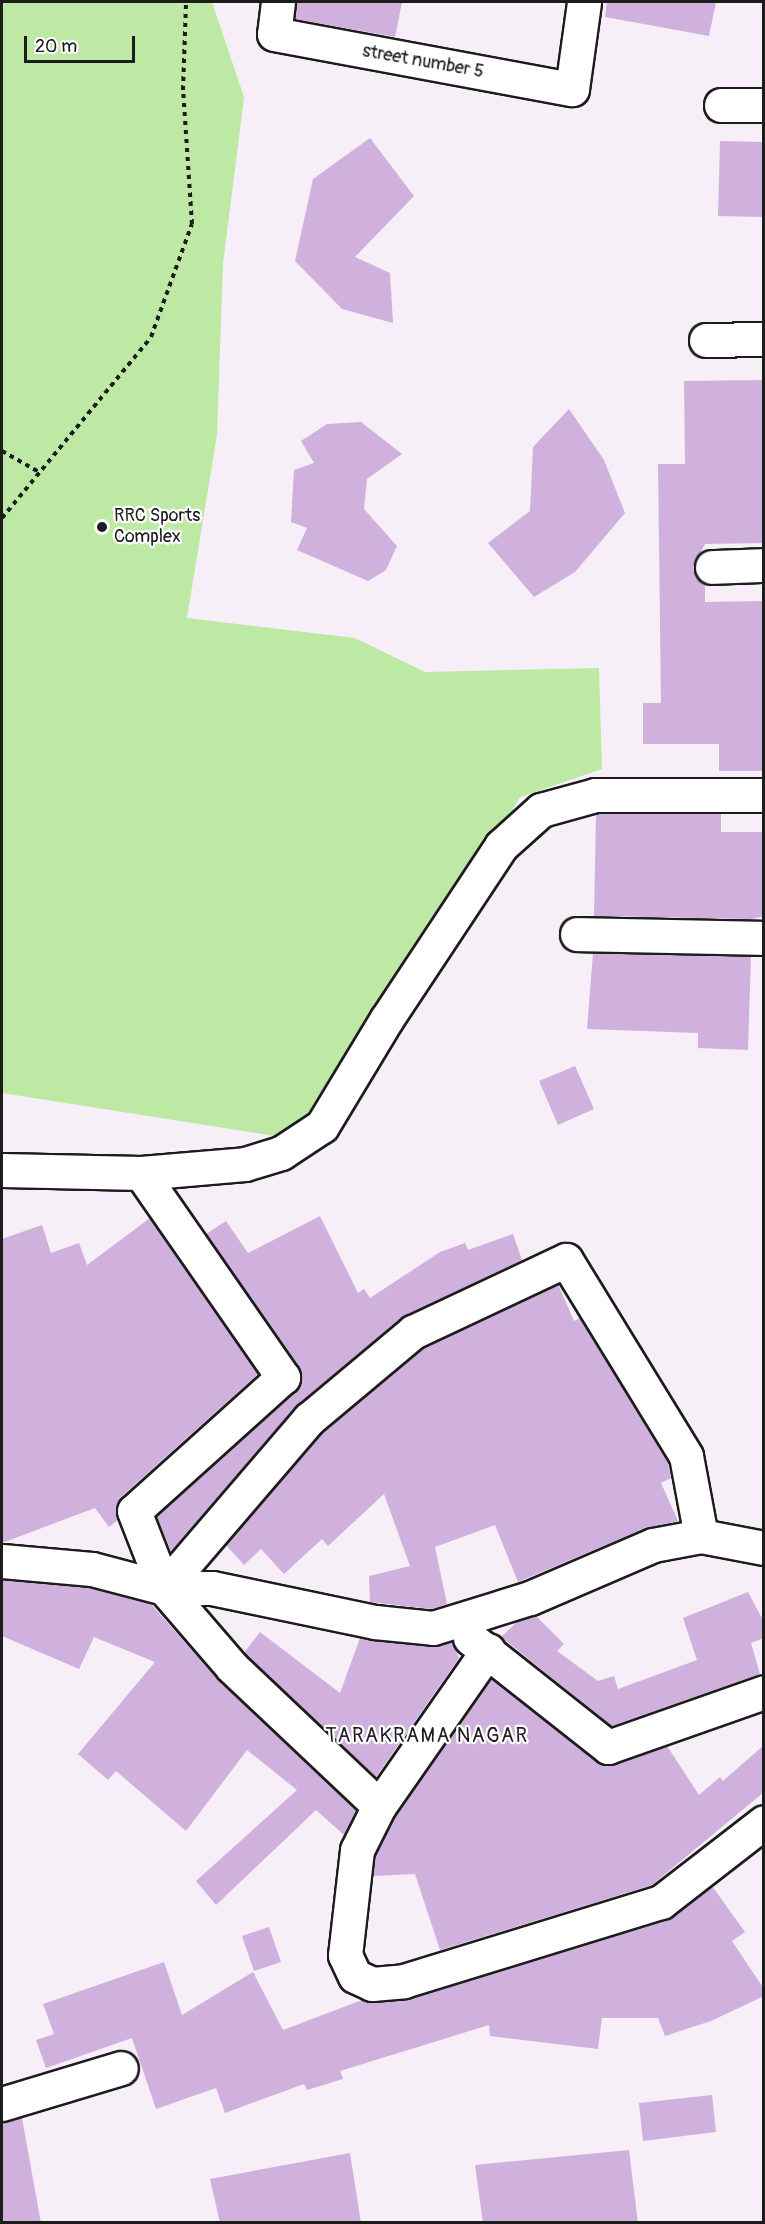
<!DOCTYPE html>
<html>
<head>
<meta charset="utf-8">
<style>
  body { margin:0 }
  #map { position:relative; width:765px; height:2224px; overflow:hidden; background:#f6eff8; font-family:Pangolin,sans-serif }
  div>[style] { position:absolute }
  .green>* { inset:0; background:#bde9a5 }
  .building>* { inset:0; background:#d0b0dc }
  .path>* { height:4px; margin-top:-2px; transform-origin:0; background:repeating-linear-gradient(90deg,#1c1c1c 0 4.5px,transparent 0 9px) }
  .roads { filter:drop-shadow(2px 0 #1c1c1c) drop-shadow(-2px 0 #1c1c1c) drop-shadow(0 2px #1c1c1c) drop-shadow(0 -2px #1c1c1c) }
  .minor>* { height:33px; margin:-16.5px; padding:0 16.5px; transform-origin:16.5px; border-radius:16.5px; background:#fff }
  .dots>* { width:16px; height:16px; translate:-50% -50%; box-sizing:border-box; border:3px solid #fff; border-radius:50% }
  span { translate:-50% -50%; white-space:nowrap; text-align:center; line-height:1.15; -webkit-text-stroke:4.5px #fff; paint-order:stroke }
  .street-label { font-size:18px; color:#1c1c1c }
  .poi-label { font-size:18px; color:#1c1c1c }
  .left { translate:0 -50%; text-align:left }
  .neighbourhood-label { font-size:20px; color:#1c1c1c; letter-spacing:1.5px }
  .frame { position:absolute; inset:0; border:3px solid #1c1c1c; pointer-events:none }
  .scale { position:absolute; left:24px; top:36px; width:111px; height:27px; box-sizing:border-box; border:3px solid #1c1c1c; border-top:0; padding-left:8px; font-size:18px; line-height:21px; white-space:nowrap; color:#1c1c1c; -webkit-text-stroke:4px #fff; paint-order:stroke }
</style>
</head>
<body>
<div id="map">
  <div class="green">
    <div style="clip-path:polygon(2px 2px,212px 2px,244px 97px,223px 264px,217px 435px,187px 618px,355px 638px,425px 672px,599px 668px,602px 769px,520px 797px,484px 858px,413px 947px,294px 1139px,2px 1093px)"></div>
  </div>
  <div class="building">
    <div style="clip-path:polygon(296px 2px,402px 2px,395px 37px,295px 19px)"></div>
    <div style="clip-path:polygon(607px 2px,716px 2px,709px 36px,605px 17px)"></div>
    <div style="clip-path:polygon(370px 138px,414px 196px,355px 257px,390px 273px,393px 323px,342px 309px,295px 261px,313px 179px)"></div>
    <div style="clip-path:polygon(720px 141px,764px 142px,764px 217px,718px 216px)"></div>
    <div style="clip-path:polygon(764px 380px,764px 543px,705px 544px,693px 567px,697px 577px,705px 584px,705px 602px,764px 601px,764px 771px,719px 771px,719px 744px,643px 744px,643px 703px,661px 703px,658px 464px,685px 464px,684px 381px)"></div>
    <div style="clip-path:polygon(569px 409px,604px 460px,625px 513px,575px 572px,534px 597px,488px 543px,530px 511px,533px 447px)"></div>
    <div style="clip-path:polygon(361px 422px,402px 454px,367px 479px,364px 509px,397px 546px,386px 570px,368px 581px,297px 550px,307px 528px,291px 522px,294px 470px,314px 463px,301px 441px,327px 424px)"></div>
    <div style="clip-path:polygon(596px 814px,721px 814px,721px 832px,764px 832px,764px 916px,752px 919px,594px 916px)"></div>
    <div style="clip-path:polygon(593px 953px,751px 956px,748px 1050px,698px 1048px,698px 1033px,587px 1029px)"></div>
    <div style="clip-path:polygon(575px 1066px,594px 1109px,558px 1125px,539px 1081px)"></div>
    <div style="clip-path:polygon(320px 1216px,358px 1293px,364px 1289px,370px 1298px,440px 1252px,465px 1243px,468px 1250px,513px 1234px,522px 1260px,401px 1318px,295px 1407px,171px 1551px,156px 1516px,296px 1391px,302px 1375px,206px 1234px,226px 1221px,248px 1253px)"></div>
    <div style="clip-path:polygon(150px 1218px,258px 1374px,121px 1497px,116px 1507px,118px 1520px,109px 1527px,95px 1508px,2px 1543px,2px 1239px,42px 1225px,51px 1253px,79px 1243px,87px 1265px)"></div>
    <div style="clip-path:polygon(558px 1284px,574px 1321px,580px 1318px,668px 1463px,671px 1478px,661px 1483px,678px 1521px,646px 1528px,518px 1582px,495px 1525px,435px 1547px,447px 1604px,431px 1609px,370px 1602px,369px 1576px,410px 1566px,384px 1494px,328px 1546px,322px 1539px,284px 1574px,261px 1549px,244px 1565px,226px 1545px,322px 1432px,423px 1348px)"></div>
    <div style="clip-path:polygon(2px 1580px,89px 1588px,151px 1604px,219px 1681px,356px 1810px,344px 1835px,316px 1810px,216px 1905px,196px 1881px,297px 1790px,247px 1750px,186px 1831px,116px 1771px,108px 1780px,78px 1754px,155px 1662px,94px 1637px,79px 1669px,2px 1636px)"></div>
    <div style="clip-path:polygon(748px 1592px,764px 1622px,764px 1638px,751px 1643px,760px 1674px,612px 1726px,501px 1637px,517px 1622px,536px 1616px,564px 1644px,557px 1651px,598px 1681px,614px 1676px,618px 1689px,697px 1660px,683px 1618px)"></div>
    <div style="clip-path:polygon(260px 1632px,340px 1693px,360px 1638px,431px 1647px,452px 1642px,459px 1658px,376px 1777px,244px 1653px)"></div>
    <div style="clip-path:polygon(491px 1678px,604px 1765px,667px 1746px,699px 1795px,720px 1777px,723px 1781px,764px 1745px,764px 1792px,652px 1885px,440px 1950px,415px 1874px,373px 1876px,375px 1855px,395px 1816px)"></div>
    <div style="clip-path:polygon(712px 1886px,745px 1932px,732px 1941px,764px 1989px,764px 1996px,711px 2021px,665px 2036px,658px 2018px,602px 2018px,598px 2049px,490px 2036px,489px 2025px,340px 2071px,343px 2079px,307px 2090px,304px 2084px,225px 2113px,216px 2088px,156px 2109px,132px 2038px,46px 2068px,36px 2040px,54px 2034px,43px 2004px,164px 1962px,182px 2015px,253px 1972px,283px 2030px,362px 2000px,409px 1999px,667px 1920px)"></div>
    <div style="clip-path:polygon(269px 1927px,281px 1962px,254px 1971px,242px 1936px)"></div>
    <div style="clip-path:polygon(712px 2095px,716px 2132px,643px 2141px,639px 2103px)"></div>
    <div style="clip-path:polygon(22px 2118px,41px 2223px,2px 2223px,2px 2122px)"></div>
    <div style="clip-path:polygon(629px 2150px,638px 2223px,483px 2223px,475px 2165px)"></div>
    <div style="clip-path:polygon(350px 2153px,361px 2223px,220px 2223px,210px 2179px)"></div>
  </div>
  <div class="path">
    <div style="left:2px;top:451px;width:43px;rotate:29.6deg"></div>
    <div style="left:2px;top:518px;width:234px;rotate:-50.5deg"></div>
    <div style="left:151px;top:337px;width:120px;rotate:-70.1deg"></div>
    <div style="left:192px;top:224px;width:134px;rotate:-93.8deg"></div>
    <div style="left:183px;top:90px;width:88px;rotate:-88deg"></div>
  </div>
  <div class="roads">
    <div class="minor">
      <div style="left:278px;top:2px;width:32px;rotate:97deg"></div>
      <div style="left:274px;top:34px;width:303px;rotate:10.5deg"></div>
      <div style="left:572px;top:89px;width:88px;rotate:-82.1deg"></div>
      <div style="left:721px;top:105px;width:43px"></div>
      <div style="left:706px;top:340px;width:58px;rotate:-1deg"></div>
      <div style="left:712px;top:567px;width:52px;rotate:-2.2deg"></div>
      <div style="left:577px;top:934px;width:187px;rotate:1.2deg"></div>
      <div style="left:2px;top:1170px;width:139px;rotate:1.2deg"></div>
      <div style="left:141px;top:1173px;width:104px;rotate:-4.9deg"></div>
      <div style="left:245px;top:1164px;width:38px;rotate:-17deg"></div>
      <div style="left:281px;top:1153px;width:49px;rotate:-33.4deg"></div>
      <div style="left:322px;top:1126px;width:124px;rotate:-58.9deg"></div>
      <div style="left:386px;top:1020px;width:209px;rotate:-56.5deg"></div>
      <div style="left:501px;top:846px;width:54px;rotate:-42deg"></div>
      <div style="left:541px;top:810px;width:56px;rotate:-15.5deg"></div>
      <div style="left:595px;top:795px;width:169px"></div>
      <div style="left:141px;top:1173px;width:249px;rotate:55.2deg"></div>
      <div style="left:283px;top:1377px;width:200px;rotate:138deg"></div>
      <div style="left:134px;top:1511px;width:83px;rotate:68.7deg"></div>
      <div style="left:164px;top:1588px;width:104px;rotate:49.3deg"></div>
      <div style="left:232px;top:1667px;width:202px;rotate:43.4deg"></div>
      <div style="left:2px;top:1561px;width:90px;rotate:5.1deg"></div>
      <div style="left:92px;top:1569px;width:74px;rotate:14.8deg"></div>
      <div style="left:164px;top:1588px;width:48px"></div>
      <div style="left:212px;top:1588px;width:167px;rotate:11.8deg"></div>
      <div style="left:375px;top:1622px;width:58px;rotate:5.9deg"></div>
      <div style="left:433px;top:1628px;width:102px;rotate:-17.2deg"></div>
      <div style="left:530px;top:1598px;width:134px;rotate:-23.3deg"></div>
      <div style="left:653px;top:1545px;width:49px;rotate:-10.6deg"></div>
      <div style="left:701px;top:1536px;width:64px;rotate:10.8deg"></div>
      <div style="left:164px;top:1588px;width:223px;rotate:-49.4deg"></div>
      <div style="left:309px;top:1419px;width:136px;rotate:-39.9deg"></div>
      <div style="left:413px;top:1332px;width:169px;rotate:-25.2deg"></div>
      <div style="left:566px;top:1260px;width:230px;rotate:58.5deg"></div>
      <div style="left:686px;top:1456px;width:81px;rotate:79.4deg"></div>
      <div style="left:470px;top:1638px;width:176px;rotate:38.3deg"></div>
      <div style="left:608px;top:1747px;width:165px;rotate:-19.4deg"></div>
      <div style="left:488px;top:1650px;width:190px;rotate:124.9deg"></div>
      <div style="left:379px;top:1806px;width:49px;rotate:116.6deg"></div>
      <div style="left:357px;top:1850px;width:106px;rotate:96.5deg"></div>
      <div style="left:345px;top:1955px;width:23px;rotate:65deg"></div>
      <div style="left:355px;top:1976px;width:19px;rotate:25deg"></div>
      <div style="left:372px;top:1984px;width:32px;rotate:-5deg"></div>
      <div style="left:404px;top:1981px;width:269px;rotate:-17.1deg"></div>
      <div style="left:661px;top:1902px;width:130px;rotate:-37.8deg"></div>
      <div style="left:2px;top:2104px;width:124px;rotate:-16.8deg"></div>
    </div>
  </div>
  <div class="dots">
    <div style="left:102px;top:527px;background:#1c1c1c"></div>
  </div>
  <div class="street-label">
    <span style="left:423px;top:62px;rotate:10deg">street number 5</span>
  </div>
  <div class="poi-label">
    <span class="left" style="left:114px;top:527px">RRC Sports<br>Complex</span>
  </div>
  <div class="neighbourhood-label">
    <span style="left:427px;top:1735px">TARAKRAMA NAGAR</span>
  </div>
  <div class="frame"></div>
  <div class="scale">20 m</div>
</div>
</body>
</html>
